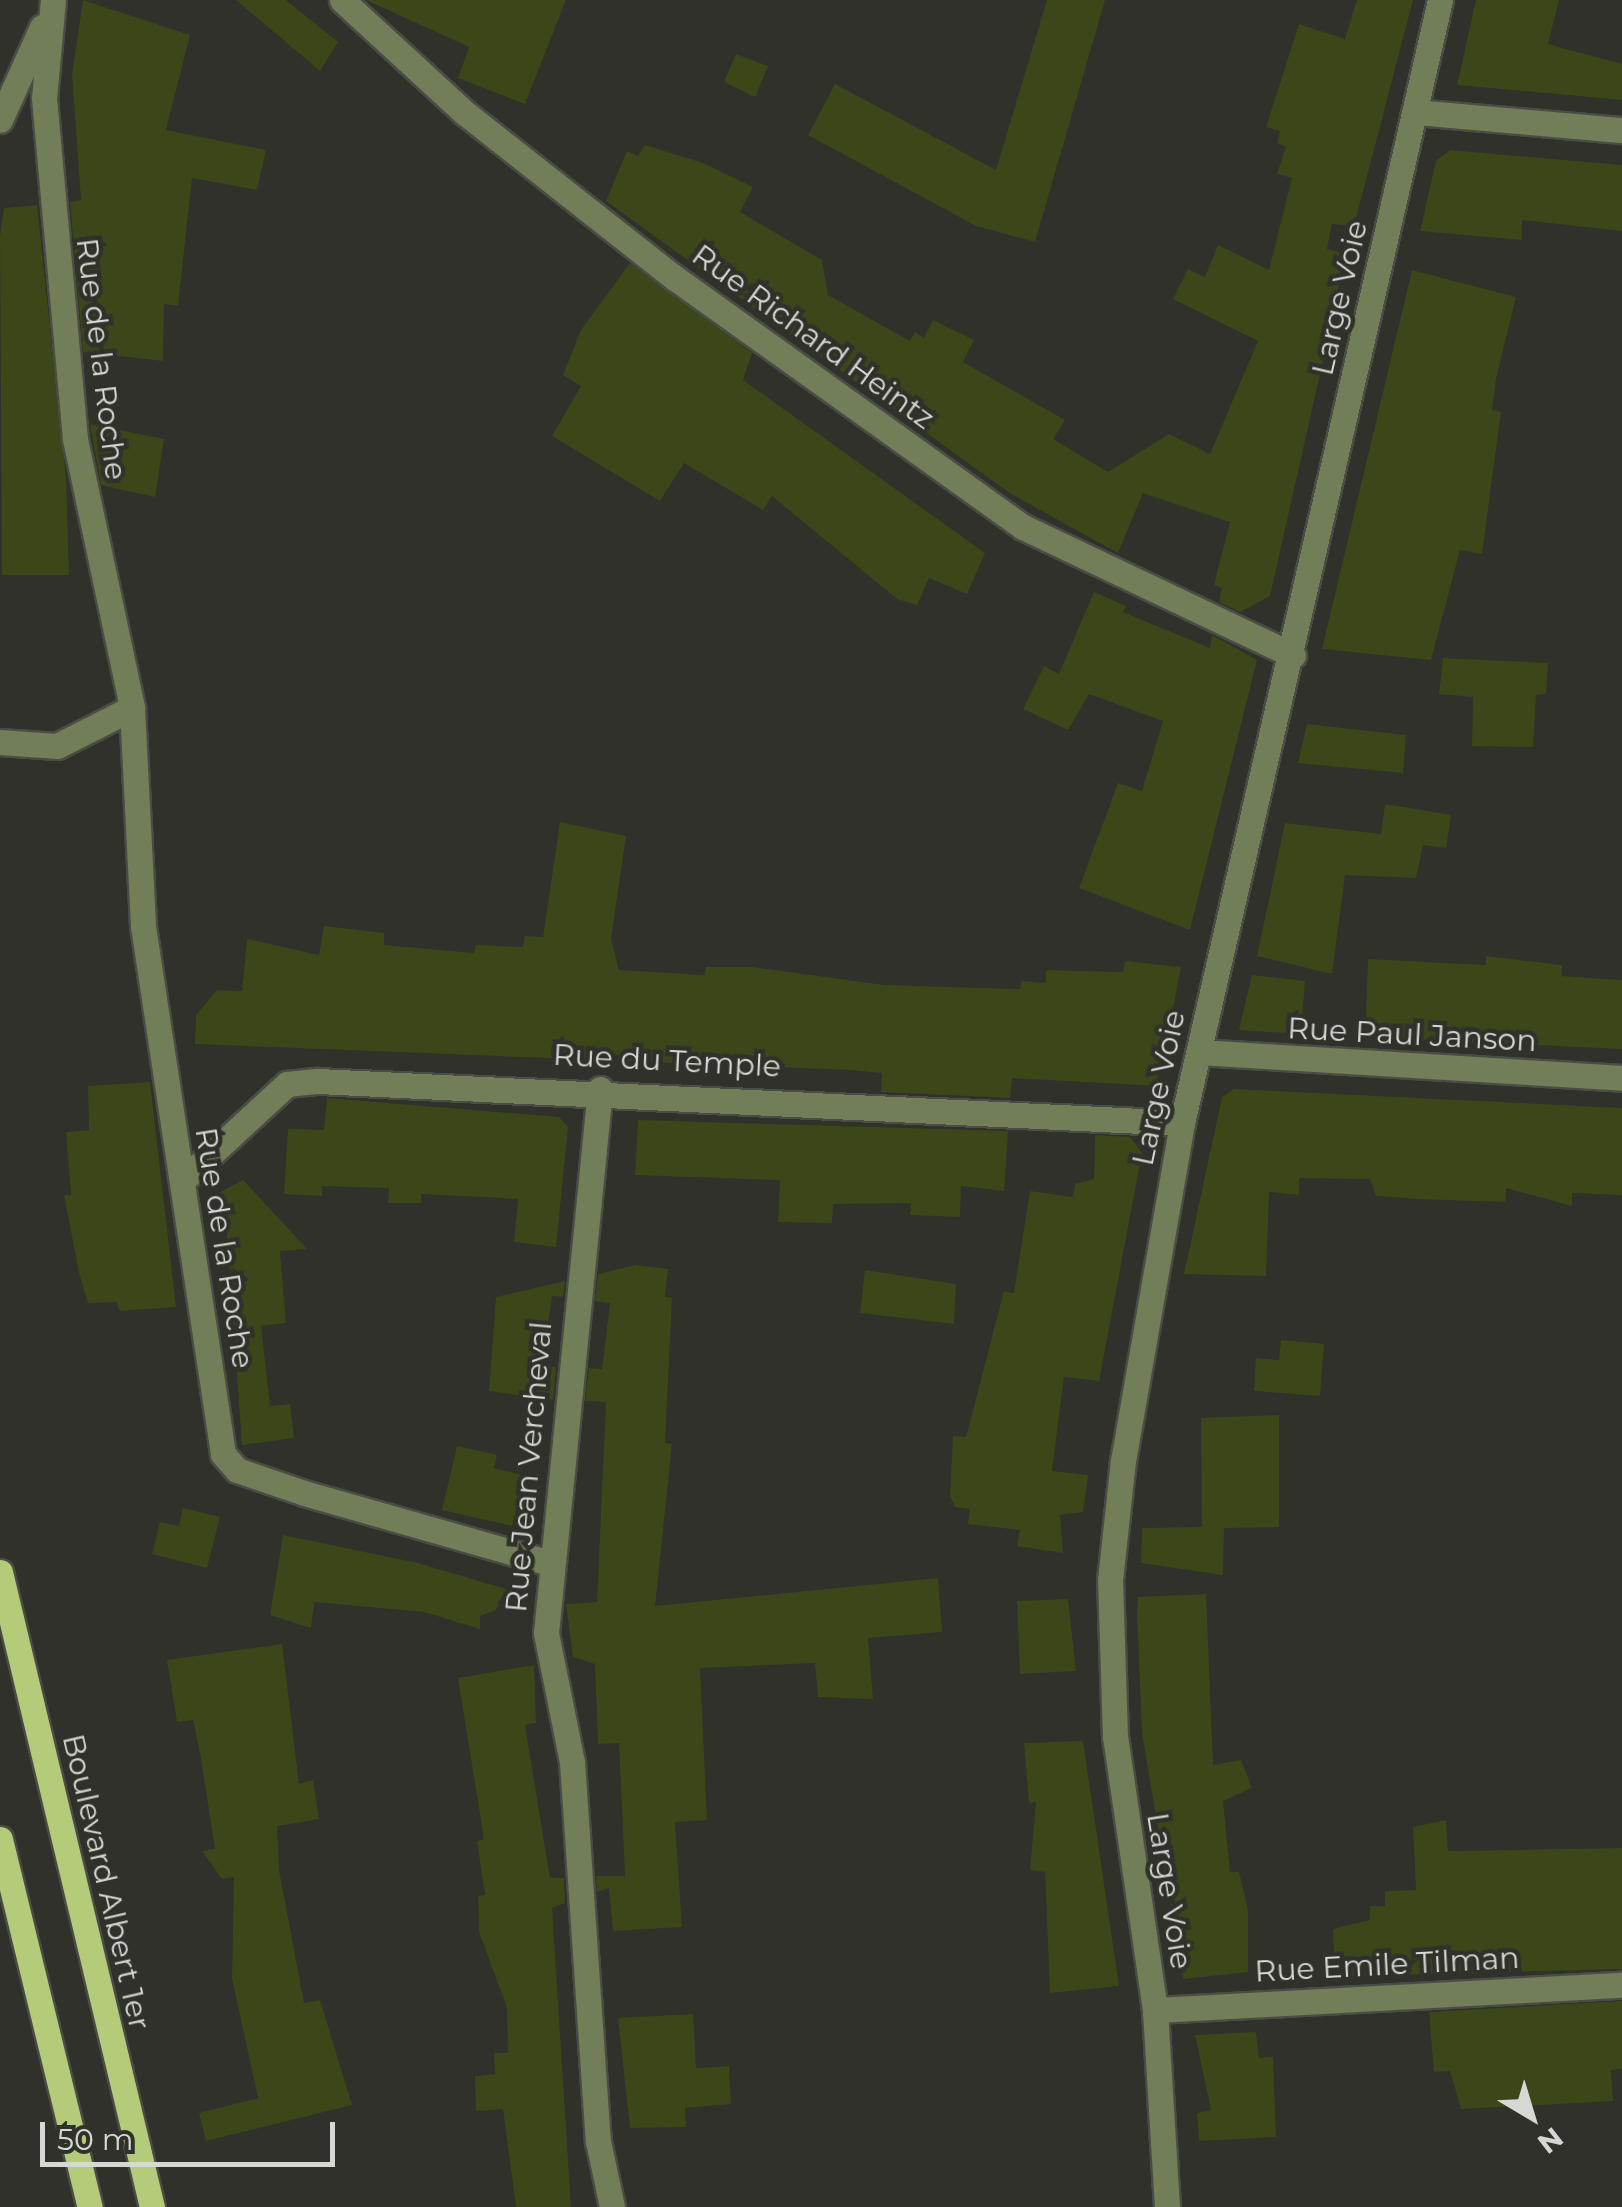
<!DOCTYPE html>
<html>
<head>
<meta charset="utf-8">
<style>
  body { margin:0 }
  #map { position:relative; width:1622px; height:2207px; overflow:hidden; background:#2f312a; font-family:Montserrat,sans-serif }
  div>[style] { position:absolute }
  .building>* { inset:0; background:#3b4619 }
  .roads { filter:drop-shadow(2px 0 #4a4c45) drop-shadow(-2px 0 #4a4c45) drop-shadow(0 2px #4a4c45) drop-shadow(0 -2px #4a4c45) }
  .minor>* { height:25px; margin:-12.5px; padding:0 12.5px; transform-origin:12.5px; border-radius:12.5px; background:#727e57 }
  .major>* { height:25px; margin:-12.5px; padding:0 12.5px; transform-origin:12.5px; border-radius:12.5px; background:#b4cb79 }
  span { translate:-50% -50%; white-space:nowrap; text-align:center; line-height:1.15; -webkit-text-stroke:9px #2f312a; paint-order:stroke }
  .street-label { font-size:30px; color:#d6d8d3 }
  .north { position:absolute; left:1482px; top:2067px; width:100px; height:100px; -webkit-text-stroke:8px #2f312a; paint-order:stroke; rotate:142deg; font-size:28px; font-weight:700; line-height:40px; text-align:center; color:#d6d8d3 }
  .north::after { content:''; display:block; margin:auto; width:35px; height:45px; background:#d6d8d3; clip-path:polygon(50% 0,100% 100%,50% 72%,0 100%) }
  .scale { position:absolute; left:40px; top:2122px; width:295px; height:45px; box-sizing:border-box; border:5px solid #d6d8d3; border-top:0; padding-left:12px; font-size:30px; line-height:35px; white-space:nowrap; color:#d6d8d3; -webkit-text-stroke:8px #2f312a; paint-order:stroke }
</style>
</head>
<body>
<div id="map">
  <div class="building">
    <div style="clip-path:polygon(83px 0,190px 35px,166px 130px,266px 150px,257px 190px,192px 178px,178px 306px,164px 304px,163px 361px,83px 352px,70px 202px,81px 200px,72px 75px)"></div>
    <div style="clip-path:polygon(236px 0,286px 0,338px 42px,320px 71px)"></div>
    <div style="clip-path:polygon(366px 0,566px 0,525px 104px,458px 78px,469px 47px)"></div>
    <div style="clip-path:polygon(1047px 0,1105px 0,1035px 242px,976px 226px,808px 135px,835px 84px,996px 170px)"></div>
    <div style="clip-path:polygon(1357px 0,1413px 0,1354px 226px,1332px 224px,1327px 249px,1347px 254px,1270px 596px,1240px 612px,1219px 602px,1222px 588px,1214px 585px,1230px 522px,1143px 493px,1118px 553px,1011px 494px,606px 201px,627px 151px,638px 156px,645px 145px,703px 163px,753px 187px,740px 212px,822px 260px,828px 295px,910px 341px,915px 332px,924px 338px,933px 320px,974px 340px,963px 362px,1065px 420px,1053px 439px,1108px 472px,1169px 434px,1210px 454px,1258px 341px,1173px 299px,1188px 269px,1205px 277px,1218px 245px,1269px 270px,1292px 178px,1277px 174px,1286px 147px,1277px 143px,1280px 131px,1266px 127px,1299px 24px,1345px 39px)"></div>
    <div style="clip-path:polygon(1476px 0,1559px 0,1548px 44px,1622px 64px,1622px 100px,1457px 85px)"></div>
    <div style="clip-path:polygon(736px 54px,768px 66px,755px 97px,724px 82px)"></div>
    <div style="clip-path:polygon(1450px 150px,1622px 165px,1622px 231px,1522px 220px,1522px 240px,1420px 231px,1436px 161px)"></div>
    <div style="clip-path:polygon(37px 205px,66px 477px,69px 575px,2px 575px,0 236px,4px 208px)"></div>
    <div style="clip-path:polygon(630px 263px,752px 353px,743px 380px,985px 553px,967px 594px,929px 578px,917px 605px,897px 599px,772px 496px,763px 510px,684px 463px,660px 501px,552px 436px,581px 386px,563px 375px,581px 330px)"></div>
    <div style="clip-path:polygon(1412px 270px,1516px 297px,1496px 379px,1492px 410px,1501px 412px,1482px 554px,1460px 550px,1431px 660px,1322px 649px)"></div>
    <div style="clip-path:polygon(90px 424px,164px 439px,155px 497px,101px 485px)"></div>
    <div style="clip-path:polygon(1094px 592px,1126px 606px,1123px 612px,1210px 648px,1212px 635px,1257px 660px,1190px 930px,1079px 888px,1118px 783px,1142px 791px,1163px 721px,1089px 694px,1068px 730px,1023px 709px,1044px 666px,1059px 674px)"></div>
    <div style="clip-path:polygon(1443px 658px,1548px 663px,1546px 694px,1536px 695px,1533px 747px,1472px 746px,1473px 697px,1439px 694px)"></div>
    <div style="clip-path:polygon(1307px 724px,1406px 735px,1403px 773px,1298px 763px)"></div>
    <div style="clip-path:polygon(1385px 804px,1451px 815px,1446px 848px,1423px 845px,1416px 878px,1345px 875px,1332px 974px,1257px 956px,1285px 823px,1381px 834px)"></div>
    <div style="clip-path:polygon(560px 822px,626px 836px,611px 939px,619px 970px,705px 975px,706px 967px,753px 967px,884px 985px,1020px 989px,1021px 981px,1046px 983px,1046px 970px,1123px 972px,1125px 961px,1181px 967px,1158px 1086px,1012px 1078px,1010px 1098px,881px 1092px,882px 1073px,850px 1070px,195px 1044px,196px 1015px,217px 990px,242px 991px,247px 939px,319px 955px,324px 926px,384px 933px,384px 945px,474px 953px,476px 945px,523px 947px,525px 936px,543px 937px)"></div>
    <div style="clip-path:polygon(1486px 956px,1562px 965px,1562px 976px,1622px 980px,1622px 1049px,1365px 1037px,1368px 959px,1486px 965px)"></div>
    <div style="clip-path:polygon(1252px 975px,1305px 981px,1301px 1034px,1239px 1030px)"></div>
    <div style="clip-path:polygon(150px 1082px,176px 1307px,119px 1311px,117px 1302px,88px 1303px,79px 1273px,64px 1195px,71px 1195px,66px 1132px,89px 1130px,88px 1086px)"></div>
    <div style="clip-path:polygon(1234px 1089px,1622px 1108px,1622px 1195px,1572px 1193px,1572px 1206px,1506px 1188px,1506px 1202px,1418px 1199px,1376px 1196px,1370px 1179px,1299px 1178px,1299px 1195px,1269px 1192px,1266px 1276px,1184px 1274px,1222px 1097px)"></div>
    <div style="clip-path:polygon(327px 1098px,559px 1117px,568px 1127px,556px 1247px,514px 1242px,518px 1199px,421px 1194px,421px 1203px,388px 1203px,389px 1188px,322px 1186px,322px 1196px,284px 1194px,288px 1129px,324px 1130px)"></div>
    <div style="clip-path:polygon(638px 1120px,1008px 1131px,1004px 1191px,961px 1186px,960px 1217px,910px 1215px,911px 1203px,833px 1204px,832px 1223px,778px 1222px,780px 1180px,635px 1175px)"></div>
    <div style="clip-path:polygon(1095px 1135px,1130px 1137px,1142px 1153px,1099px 1381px,1064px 1377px,1052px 1471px,1088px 1475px,1083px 1512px,1060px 1515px,1063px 1553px,1017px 1546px,1020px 1530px,968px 1524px,970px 1509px,955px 1507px,950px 1496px,953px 1436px,966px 1437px,1004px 1291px,1014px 1293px,1030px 1191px,1073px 1197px,1075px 1184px,1094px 1179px)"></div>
    <div style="clip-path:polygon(243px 1180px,307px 1249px,280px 1251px,286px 1323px,261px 1326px,270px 1406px,290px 1404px,294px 1438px,242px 1445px,225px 1208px,213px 1196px)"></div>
    <div style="clip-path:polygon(635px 1265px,668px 1269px,665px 1297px,672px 1298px,665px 1443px,672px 1444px,655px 1606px,938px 1578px,942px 1632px,868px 1638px,873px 1699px,818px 1697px,815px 1663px,700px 1668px,707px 1820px,675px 1822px,682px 1927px,613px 1931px,609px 1888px,597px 1892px,596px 1876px,625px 1876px,619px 1743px,598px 1744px,595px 1664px,573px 1657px,566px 1604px,597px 1602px,606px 1402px,585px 1401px,589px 1368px,602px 1369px,610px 1303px,595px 1301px,598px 1274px)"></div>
    <div style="clip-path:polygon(865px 1270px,956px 1284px,954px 1324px,860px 1313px)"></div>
    <div style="clip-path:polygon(565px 1281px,563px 1297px,552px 1296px,542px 1366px,556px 1367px,553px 1400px,489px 1391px,496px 1297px)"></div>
    <div style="clip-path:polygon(1281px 1340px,1324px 1344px,1320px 1396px,1254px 1391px,1256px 1358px,1279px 1360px)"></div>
    <div style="clip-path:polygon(1279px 1415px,1279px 1527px,1224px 1528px,1223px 1575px,1141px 1563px,1142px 1528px,1202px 1527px,1201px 1418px)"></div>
    <div style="clip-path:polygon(457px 1446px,497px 1455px,494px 1468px,525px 1476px,512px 1526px,442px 1510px)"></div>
    <div style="clip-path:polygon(183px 1508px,220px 1517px,207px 1568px,152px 1554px,160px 1522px,179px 1526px)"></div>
    <div style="clip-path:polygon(283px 1535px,418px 1563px,506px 1589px,496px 1610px,480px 1616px,480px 1629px,424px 1612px,314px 1602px,311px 1628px,270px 1615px)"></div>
    <div style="clip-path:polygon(1206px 1594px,1213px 1765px,1241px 1760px,1252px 1788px,1223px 1801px,1230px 1872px,1239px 1872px,1248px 1910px,1248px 1972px,1183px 1979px,1142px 1733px,1137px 1611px,1138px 1597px)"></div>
    <div style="clip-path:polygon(1068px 1599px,1076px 1671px,1020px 1674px,1017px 1601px)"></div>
    <div style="clip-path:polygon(282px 1644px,299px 1784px,313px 1780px,319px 1819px,277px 1826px,279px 1870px,304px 2003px,320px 2000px,352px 2105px,206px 2141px,199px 2113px,258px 2098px,232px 1979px,234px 1877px,222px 1879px,202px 1851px,215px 1849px,201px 1759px,193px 1720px,177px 1722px,167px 1660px)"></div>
    <div style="clip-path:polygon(534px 1665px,536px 1723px,525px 1725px,550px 1878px,564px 1878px,565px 1903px,552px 1908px,571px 2207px,516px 2207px,503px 2109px,476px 2111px,475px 2076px,495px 2074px,494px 2053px,508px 2053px,507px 2008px,479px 1932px,478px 1896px,485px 1895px,477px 1841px,484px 1839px,458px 1678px)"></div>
    <div style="clip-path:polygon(1083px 1741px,1119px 1986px,1050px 1993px,1045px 1872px,1030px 1870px,1036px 1802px,1029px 1803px,1024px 1743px)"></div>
    <div style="clip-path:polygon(1446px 1820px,1448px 1851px,1622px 1848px,1622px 1969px,1350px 1976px,1349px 1958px,1334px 1960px,1333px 1929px,1370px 1920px,1370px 1906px,1385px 1906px,1385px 1891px,1416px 1890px,1413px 1827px)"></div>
    <div style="clip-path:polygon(1622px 2001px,1622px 2069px,1611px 2070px,1613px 2101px,1461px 2109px,1450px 2071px,1434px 2072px,1429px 2012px)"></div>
    <div style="clip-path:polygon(693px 2014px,696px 2068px,729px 2066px,731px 2104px,685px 2108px,686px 2127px,630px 2128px,618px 2018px)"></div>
    <div style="clip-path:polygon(1256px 2032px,1259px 2058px,1273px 2057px,1276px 2137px,1199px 2141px,1197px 2113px,1211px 2110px,1195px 2035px)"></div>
  </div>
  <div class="roads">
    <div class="minor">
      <div style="left:53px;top:0;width:98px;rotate:95.2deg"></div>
      <div style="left:44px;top:98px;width:342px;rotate:84.8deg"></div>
      <div style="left:75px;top:439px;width:275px;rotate:78deg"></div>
      <div style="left:132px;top:708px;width:218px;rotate:87.1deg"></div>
      <div style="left:143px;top:926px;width:534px;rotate:81.38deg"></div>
      <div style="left:223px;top:1454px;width:21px;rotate:49deg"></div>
      <div style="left:237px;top:1470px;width:71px;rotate:18.9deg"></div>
      <div style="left:304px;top:1493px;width:255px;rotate:15.9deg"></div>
      <div style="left:342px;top:0;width:167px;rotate:42.6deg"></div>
      <div style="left:465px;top:113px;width:267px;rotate:38.2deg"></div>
      <div style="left:675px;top:278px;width:428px;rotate:35.6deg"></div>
      <div style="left:1023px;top:527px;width:299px;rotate:25.4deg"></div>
      <div style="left:1415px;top:112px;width:208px;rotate:5deg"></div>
      <div style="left:0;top:120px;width:102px;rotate:-65.7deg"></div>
      <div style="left:0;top:742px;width:57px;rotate:4deg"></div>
      <div style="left:57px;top:746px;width:84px;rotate:-26.9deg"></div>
      <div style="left:1199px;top:1052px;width:424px;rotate:3.5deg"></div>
      <div style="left:600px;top:1089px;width:547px;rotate:95.67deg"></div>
      <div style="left:546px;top:1633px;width:132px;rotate:78.6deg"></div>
      <div style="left:572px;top:1762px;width:380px;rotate:86.1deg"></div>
      <div style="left:598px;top:2141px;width:67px;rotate:78deg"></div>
      <div style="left:184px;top:1179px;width:140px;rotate:-42.7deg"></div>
      <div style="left:287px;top:1084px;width:31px;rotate:-6deg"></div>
      <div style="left:318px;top:1081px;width:865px;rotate:2.78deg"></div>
      <div style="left:1155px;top:2010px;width:468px;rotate:-3.1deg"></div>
      <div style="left:1167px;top:2207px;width:197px;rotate:-93.5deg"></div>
      <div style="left:1155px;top:2010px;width:276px;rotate:-98.3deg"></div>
      <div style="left:1115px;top:1737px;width:157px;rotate:-91.8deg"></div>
      <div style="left:1110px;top:1580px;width:120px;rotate:-83.8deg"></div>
      <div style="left:1123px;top:1461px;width:343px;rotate:-80.1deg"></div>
      <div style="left:1182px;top:1123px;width:1152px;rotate:-77.06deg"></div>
    </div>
    <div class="major">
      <div style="left:0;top:1572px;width:653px;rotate:76.54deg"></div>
      <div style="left:0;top:1839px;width:379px;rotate:76.3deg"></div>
    </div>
  </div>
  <div class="street-label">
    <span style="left:1340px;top:298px;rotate:-77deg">Large Voie</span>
    <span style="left:813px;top:337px;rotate:36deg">Rue Richard Heintz</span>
    <span style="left:101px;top:359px;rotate:83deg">Rue de la Roche</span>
    <span style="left:1412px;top:1035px;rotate:3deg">Rue Paul Janson</span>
    <span style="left:667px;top:1061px;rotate:3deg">Rue du Temple</span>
    <span style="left:1159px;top:1088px;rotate:-78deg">Large Voie</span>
    <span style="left:224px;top:1248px;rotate:81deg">Rue de la Roche</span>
    <span style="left:529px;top:1467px;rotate:-85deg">Rue Jean Vercheval</span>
    <span style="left:106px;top:1882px;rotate:77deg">Boulevard Albert 1er</span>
    <span style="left:1169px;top:1891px;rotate:81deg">Large Voie</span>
    <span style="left:1387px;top:1965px;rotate:-3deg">Rue Emile Tilman</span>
  </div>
  <div class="north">N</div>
  <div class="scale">50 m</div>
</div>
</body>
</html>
